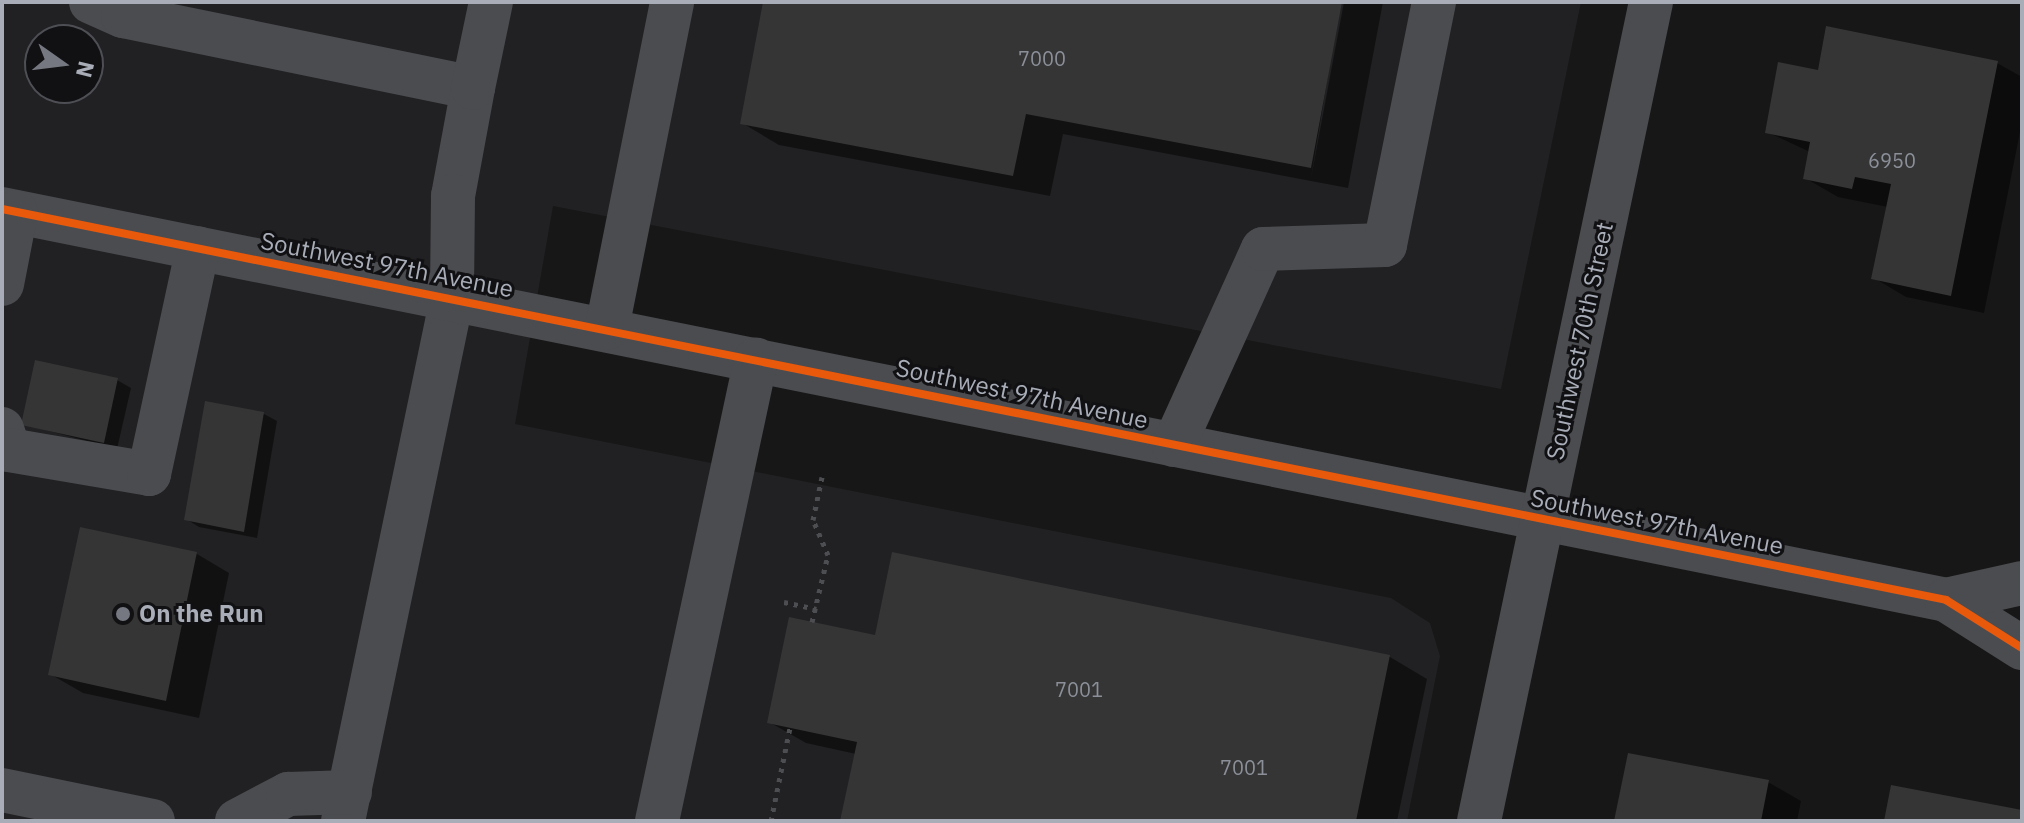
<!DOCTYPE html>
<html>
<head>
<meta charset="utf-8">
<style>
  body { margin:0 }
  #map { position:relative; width:2024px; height:823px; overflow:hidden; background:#171717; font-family:"IBM Plex Sans",sans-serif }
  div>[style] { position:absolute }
  .built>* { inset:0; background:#212123 }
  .shadow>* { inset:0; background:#0007 }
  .building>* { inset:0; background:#353536 }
  .path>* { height:5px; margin-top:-2.5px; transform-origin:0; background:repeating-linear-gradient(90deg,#4d4e52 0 4px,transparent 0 10px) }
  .minor>* { height:44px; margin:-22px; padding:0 22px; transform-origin:22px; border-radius:22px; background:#4b4c50 }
  .cycleway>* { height:8px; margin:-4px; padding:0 4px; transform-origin:4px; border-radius:4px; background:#e8590c }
  .dots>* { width:22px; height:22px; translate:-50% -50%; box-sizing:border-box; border:4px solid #111113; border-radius:50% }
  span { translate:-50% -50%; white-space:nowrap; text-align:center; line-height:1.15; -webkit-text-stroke:6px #111113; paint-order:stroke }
  .number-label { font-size:20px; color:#8b8f98 }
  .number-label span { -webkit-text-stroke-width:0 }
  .street-label { font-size:24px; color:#a8adb8 }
  .poi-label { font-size:24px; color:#a8adb8; font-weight:700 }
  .left { translate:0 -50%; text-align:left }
  .frame { position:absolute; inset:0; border:4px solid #a8adb8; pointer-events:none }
  .north { position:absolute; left:24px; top:24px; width:80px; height:80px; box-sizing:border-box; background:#111113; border:2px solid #4d4f55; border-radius:50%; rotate:104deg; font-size:22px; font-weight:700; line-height:32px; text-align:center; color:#a8adb8 }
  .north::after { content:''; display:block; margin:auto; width:28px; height:36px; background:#757880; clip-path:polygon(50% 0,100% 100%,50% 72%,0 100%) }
</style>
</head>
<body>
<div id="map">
  <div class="built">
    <div style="clip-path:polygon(evenodd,2px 2px,1581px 2px,1501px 389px,553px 206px,515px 424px,1391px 598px,1430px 623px,1440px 656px,1407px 821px,2px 821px,2px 2px,40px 40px,88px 40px,88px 88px,40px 88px,40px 40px)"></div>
  </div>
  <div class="shadow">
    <div style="clip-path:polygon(765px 2px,1340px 2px,1311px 178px,1344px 2px,1383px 2px,1348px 188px,1063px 134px,1050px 196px,779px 145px,742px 123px)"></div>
    <div style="clip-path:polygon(1997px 63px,2022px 77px,2022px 122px,1984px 313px,1906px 297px,1874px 278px,1888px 207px,1838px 197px,1805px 178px,1810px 152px,1767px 132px,1819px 72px)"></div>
    <div style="clip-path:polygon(117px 380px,131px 388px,117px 449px,23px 424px)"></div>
    <div style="clip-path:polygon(264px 414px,277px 421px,257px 538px,199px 527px,186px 519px)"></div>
    <div style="clip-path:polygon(81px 530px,197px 554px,229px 573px,199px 718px,83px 693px,50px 674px)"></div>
    <div style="clip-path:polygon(893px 555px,1390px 657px,1427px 679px,1397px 821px,843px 821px,856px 754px,806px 743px,769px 722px,877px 637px)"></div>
    <div style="clip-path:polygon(1768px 782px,1801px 801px,1797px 821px,1616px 821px)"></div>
  </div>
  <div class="building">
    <div style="clip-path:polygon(763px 2px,1342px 2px,1311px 168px,1026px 114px,1013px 176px,740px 124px)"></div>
    <div style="clip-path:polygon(1826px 26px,1998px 61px,1951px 296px,1871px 279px,1891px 184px,1855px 177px,1852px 189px,1803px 179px,1810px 142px,1765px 133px,1778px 62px,1818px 70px)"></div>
    <div style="clip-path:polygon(35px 360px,118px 378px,104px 443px,21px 425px)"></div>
    <div style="clip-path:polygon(205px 401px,264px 412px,244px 532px,184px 520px)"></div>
    <div style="clip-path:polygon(80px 527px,197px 552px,166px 701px,48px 675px)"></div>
    <div style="clip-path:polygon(892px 552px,1390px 655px,1356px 821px,840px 821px,857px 742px,767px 723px,789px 617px,875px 635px)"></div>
    <div style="clip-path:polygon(1628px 753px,1769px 780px,1761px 821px,1614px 821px)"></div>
    <div style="clip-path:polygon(1891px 785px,2022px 810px,2022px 821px,1884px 821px)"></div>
  </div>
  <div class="path">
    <div style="left:784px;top:602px;width:33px;rotate:12deg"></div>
    <div style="left:812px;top:622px;width:69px;rotate:-76.6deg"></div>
    <div style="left:828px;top:555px;width:38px;rotate:-113deg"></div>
    <div style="left:813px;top:520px;width:44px;rotate:-78.2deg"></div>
    <div style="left:771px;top:821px;width:95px;rotate:-78.5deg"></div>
  </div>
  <div class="minor">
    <div style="left:91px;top:2px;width:35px;rotate:24deg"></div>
    <div style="left:123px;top:16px;width:357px;rotate:11.6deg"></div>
    <div style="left:473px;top:88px;width:110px;rotate:100.5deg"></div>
    <div style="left:453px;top:196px;width:102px;rotate:90.6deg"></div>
    <div style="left:452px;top:298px;width:534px;rotate:101.77deg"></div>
    <div style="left:473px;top:88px;width:88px;rotate:-78.2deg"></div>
    <div style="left:2px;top:209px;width:1983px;rotate:11.37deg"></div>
    <div style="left:1946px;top:600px;width:90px;rotate:32.3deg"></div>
    <div style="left:2px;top:284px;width:73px;rotate:-79deg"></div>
    <div style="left:607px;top:328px;width:332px;rotate:-78.7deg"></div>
    <div style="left:2px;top:429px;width:22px;rotate:72deg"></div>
    <div style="left:9px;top:450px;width:142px;rotate:9.7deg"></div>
    <div style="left:149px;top:474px;width:231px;rotate:-77.8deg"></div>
    <div style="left:1174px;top:445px;width:215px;rotate:-65.6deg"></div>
    <div style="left:1263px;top:249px;width:122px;rotate:-1.9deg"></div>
    <div style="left:1385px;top:245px;width:248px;rotate:-78.6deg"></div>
    <div style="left:1946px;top:600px;width:78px;rotate:-12.6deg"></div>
    <div style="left:2px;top:790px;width:154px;rotate:11.6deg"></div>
    <div style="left:237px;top:821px;width:58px;rotate:-27.9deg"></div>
    <div style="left:288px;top:794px;width:62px;rotate:-1.8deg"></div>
    <div style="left:657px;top:821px;width:472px;rotate:-77.9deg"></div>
    <div style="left:1479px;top:821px;width:837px;rotate:-78.14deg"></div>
  </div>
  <div class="cycleway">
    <div style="left:2px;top:209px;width:1983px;rotate:11.37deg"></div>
    <div style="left:1946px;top:600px;width:90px;rotate:32.3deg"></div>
  </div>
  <div class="dots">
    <div style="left:123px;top:614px;background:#757880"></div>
  </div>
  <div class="number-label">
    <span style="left:1042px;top:58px">7000</span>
    <span style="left:1892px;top:160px">6950</span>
    <span style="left:1079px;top:689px">7001</span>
    <span style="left:1244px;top:767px">7001</span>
  </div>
  <div class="street-label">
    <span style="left:387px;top:265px;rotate:11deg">Southwest 97th Avenue</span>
    <span style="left:1580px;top:341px;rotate:-78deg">Southwest 70th Street</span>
    <span style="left:1022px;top:394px;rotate:12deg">Southwest 97th Avenue</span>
    <span style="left:1657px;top:522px;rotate:11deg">Southwest 97th Avenue</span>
  </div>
  <div class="poi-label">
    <span class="left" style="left:139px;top:614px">On the Run</span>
  </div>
  <div class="frame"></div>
  <div class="north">N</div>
</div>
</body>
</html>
